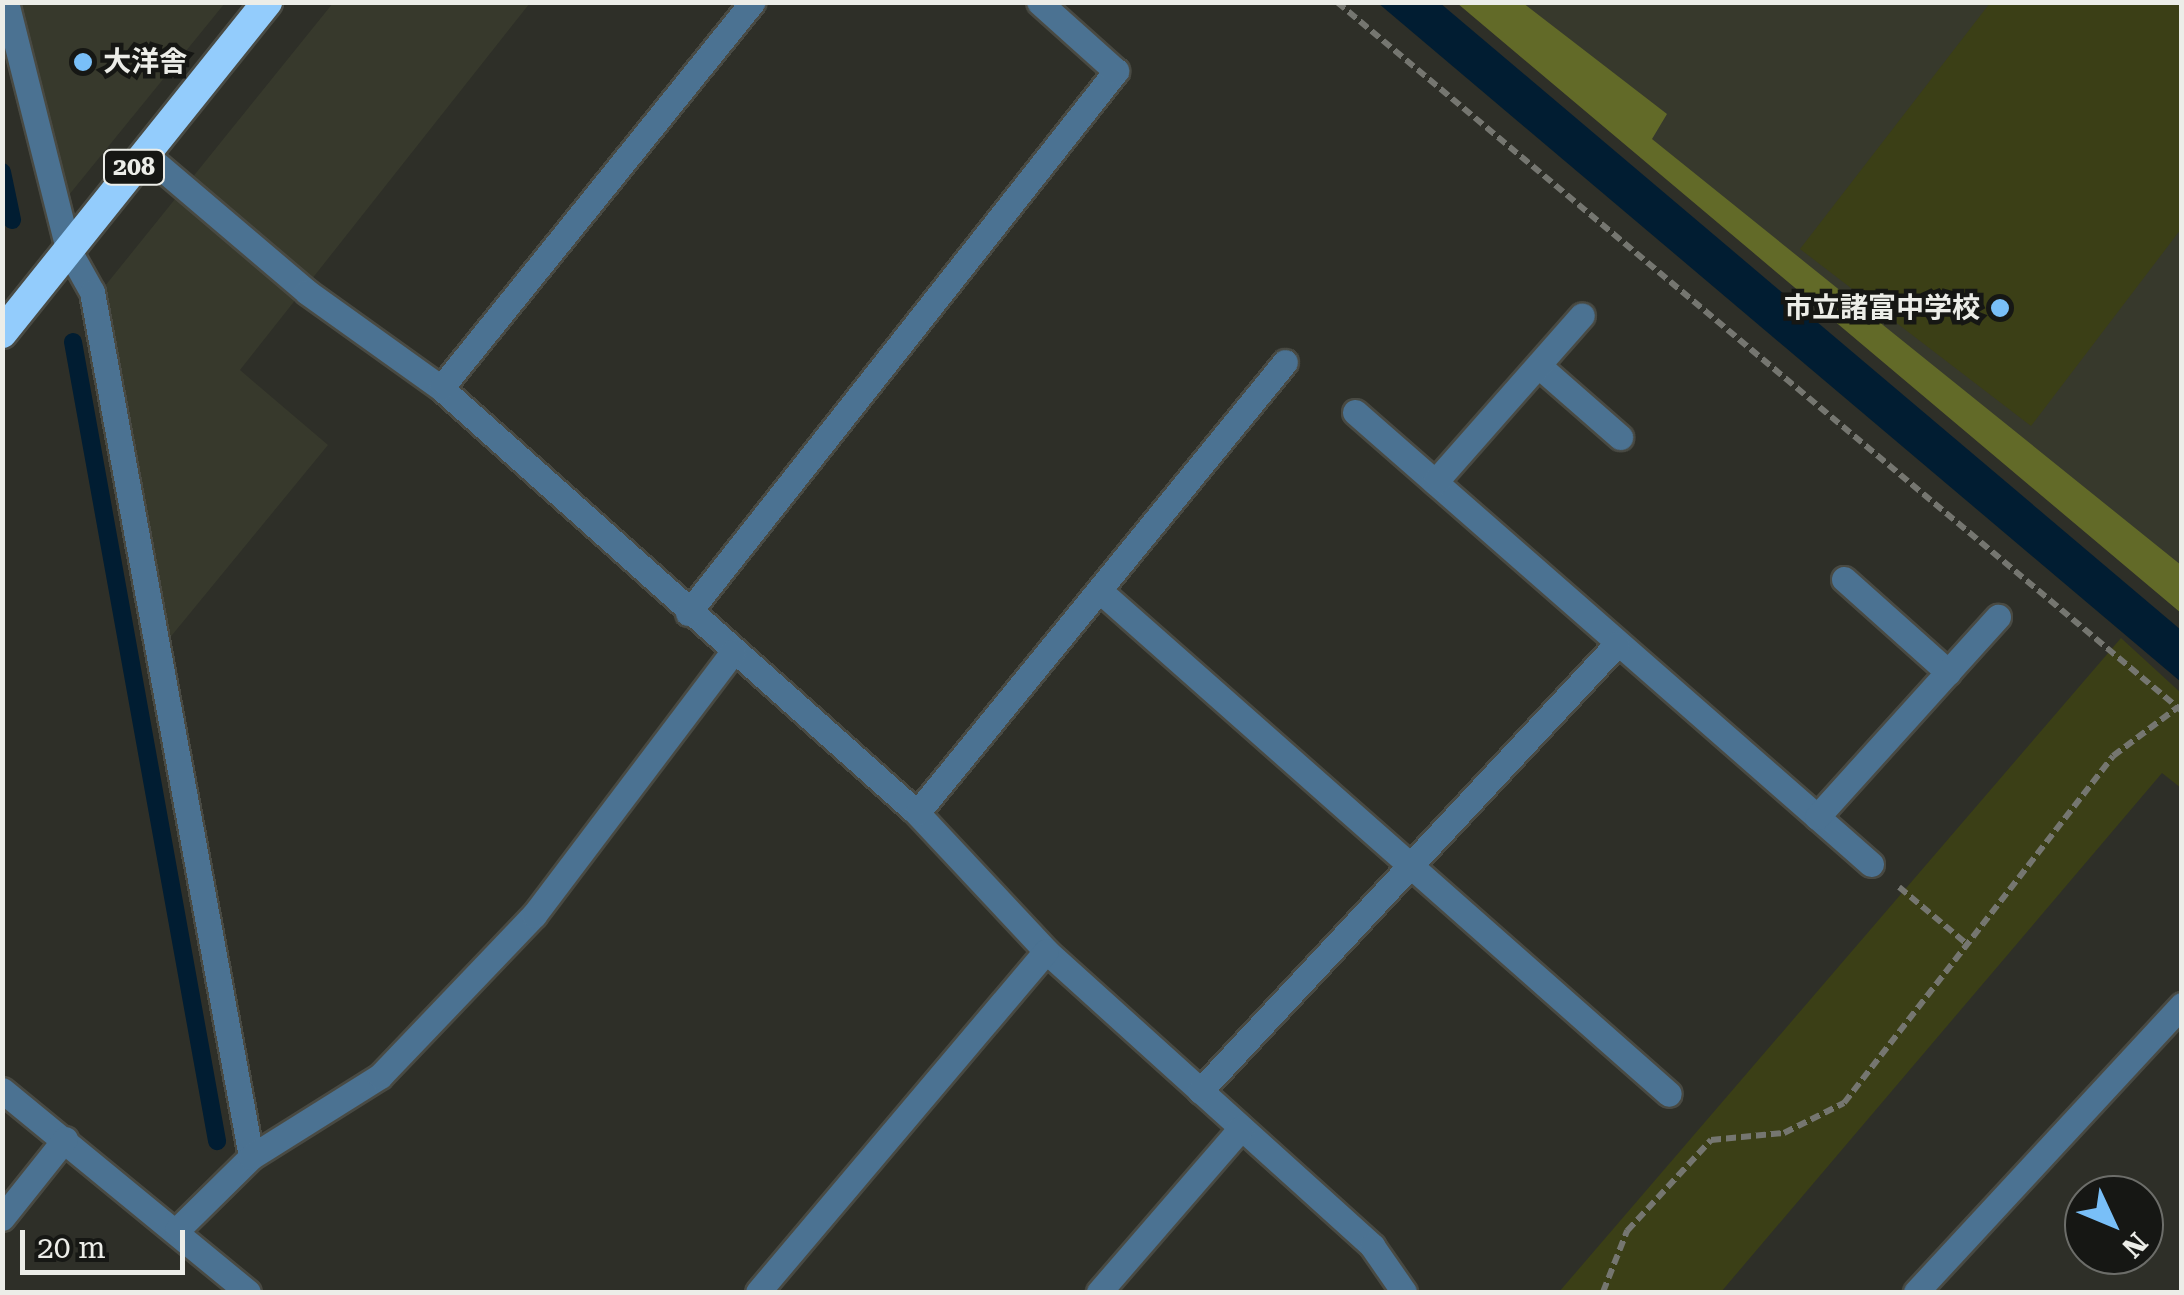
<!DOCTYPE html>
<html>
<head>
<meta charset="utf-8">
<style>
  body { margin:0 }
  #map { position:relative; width:2184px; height:1295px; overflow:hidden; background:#2e2f28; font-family:"Roboto Serif","Noto Sans JP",serif }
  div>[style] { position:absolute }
  .built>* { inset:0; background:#37392c }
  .green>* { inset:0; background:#3b3f16 }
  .forest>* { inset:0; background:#626a28 }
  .water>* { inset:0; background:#011d32 }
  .stream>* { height:18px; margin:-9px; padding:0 9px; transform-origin:9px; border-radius:9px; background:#011d32 }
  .path>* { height:6px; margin-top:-3px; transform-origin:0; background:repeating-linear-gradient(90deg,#757670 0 10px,transparent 0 15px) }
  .roads { filter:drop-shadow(2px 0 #494a43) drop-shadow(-2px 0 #494a43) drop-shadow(0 2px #494a43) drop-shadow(0 -2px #494a43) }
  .minor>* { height:25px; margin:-12.5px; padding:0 12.5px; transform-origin:12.5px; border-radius:12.5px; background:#4b7292 }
  .highway>* { height:30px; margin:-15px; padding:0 15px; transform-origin:15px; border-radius:15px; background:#93ccfc }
  .dots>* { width:28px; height:28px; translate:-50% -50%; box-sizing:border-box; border:5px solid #161714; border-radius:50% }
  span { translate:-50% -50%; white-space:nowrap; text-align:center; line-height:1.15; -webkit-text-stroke:9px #161714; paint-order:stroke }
  .shield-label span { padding:2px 8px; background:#161714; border:2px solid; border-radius:8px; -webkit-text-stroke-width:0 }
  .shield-label { font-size:25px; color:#ecede8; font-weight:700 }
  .poi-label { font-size:28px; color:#ecede8; font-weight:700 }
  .left { translate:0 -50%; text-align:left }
  .right { translate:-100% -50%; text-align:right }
  .frame { position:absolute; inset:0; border:5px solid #ecede8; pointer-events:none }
  .north { position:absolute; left:2064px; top:1175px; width:100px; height:100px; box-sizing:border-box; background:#161714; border:2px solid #6c6d69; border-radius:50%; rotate:134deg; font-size:28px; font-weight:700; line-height:40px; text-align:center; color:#ecede8 }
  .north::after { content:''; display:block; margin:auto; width:35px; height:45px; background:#79bff8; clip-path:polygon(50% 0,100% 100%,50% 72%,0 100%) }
  .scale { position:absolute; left:20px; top:1230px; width:165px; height:45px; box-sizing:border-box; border:5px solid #ecede8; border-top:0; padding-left:12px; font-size:30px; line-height:35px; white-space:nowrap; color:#ecede8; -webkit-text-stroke:8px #161714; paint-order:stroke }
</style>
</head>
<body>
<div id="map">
  <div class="built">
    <div style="clip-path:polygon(2px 3px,225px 3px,47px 222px,3px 40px)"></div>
    <div style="clip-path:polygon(333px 3px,530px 3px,240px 370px,328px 445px,150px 662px,84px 312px)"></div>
    <div style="clip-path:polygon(1457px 3px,2181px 3px,2181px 613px)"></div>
  </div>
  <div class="green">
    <div style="clip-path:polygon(1990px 3px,2181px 3px,2181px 229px,2031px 426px,1800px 249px)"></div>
    <div style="clip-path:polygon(2121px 638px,2181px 693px,2181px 788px,2162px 773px,1721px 1292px,1559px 1292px)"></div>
  </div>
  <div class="forest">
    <div style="clip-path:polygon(1457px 3px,1523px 3px,1667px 114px,1652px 139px,2181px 565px,2181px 613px)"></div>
  </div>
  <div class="water">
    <div style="clip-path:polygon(1378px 3px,1440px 3px,2181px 630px,2181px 682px)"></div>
  </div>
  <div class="stream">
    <div style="left:2px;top:172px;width:49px;rotate:78.2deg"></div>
    <div style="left:73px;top:342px;width:812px;rotate:79.78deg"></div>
  </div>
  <div class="path">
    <div style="left:1337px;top:2px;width:1103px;rotate:40deg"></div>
    <div style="left:1899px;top:887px;width:89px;rotate:40deg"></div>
    <div style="left:1603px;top:1292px;width:66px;rotate:-68.5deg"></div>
    <div style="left:1627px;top:1231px;width:124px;rotate:-47.3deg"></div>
    <div style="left:1711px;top:1140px;width:73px;rotate:-5.5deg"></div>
    <div style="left:1784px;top:1133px;width:67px;rotate:-26.6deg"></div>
    <div style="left:1844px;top:1103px;width:439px;rotate:-52.2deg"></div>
    <div style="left:2113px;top:756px;width:81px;rotate:-37deg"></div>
  </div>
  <div class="roads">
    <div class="minor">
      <div style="left:6px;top:2px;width:255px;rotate:75.9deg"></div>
      <div style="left:68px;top:249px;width:49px;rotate:60.8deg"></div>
      <div style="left:92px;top:292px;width:879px;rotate:79.58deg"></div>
      <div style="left:145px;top:154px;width:213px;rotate:40.4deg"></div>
      <div style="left:307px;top:292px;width:165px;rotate:35.6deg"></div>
      <div style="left:441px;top:388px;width:638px;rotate:41.76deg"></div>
      <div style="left:917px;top:813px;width:189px;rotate:46.9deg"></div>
      <div style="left:1046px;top:951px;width:440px;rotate:42.1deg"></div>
      <div style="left:1372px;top:1246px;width:56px;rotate:55.2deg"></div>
      <div style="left:1539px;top:366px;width:108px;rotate:41.2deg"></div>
      <div style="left:441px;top:388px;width:496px;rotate:-51.1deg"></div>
      <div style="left:1355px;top:412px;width:686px;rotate:41.22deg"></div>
      <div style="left:1435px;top:482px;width:222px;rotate:-48.6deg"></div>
      <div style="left:1844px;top:579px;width:140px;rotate:41.8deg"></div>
      <div style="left:1100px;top:591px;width:759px;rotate:41.48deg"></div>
      <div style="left:688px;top:613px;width:691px;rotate:-51.7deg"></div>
      <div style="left:1116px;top:71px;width:103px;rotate:-138.1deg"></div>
      <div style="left:917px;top:813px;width:582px;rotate:-50.79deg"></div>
      <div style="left:1817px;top:817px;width:270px;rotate:-47.9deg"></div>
      <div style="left:2px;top:1090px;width:318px;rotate:39.4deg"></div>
      <div style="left:1200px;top:1091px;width:611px;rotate:-46.99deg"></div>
      <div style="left:2px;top:1218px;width:101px;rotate:-51.4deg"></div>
      <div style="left:177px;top:1230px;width:104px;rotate:-44.6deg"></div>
      <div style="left:251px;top:1157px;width:152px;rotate:-32.1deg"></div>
      <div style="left:380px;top:1076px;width:223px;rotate:-46.3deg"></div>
      <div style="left:534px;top:915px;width:330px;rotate:-52.9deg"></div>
      <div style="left:758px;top:1292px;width:446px;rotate:-49.8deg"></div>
      <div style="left:1099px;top:1292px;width:217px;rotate:-49.1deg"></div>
      <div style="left:1916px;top:1292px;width:391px;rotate:-47.2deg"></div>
    </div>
    <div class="highway">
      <div style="left:2px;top:333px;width:424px;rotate:-51.3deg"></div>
    </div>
  </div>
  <div class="dots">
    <div style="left:83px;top:62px;background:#79bff8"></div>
    <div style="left:2000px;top:308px;background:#79bff8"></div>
  </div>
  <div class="shield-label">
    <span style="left:134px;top:167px">208</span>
  </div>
  <div class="poi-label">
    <span class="left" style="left:103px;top:62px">大洋舎</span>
    <span class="right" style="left:1980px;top:308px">市立諸富中学校</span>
  </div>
  <div class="frame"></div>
  <div class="north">N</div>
  <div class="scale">20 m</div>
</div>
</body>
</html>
